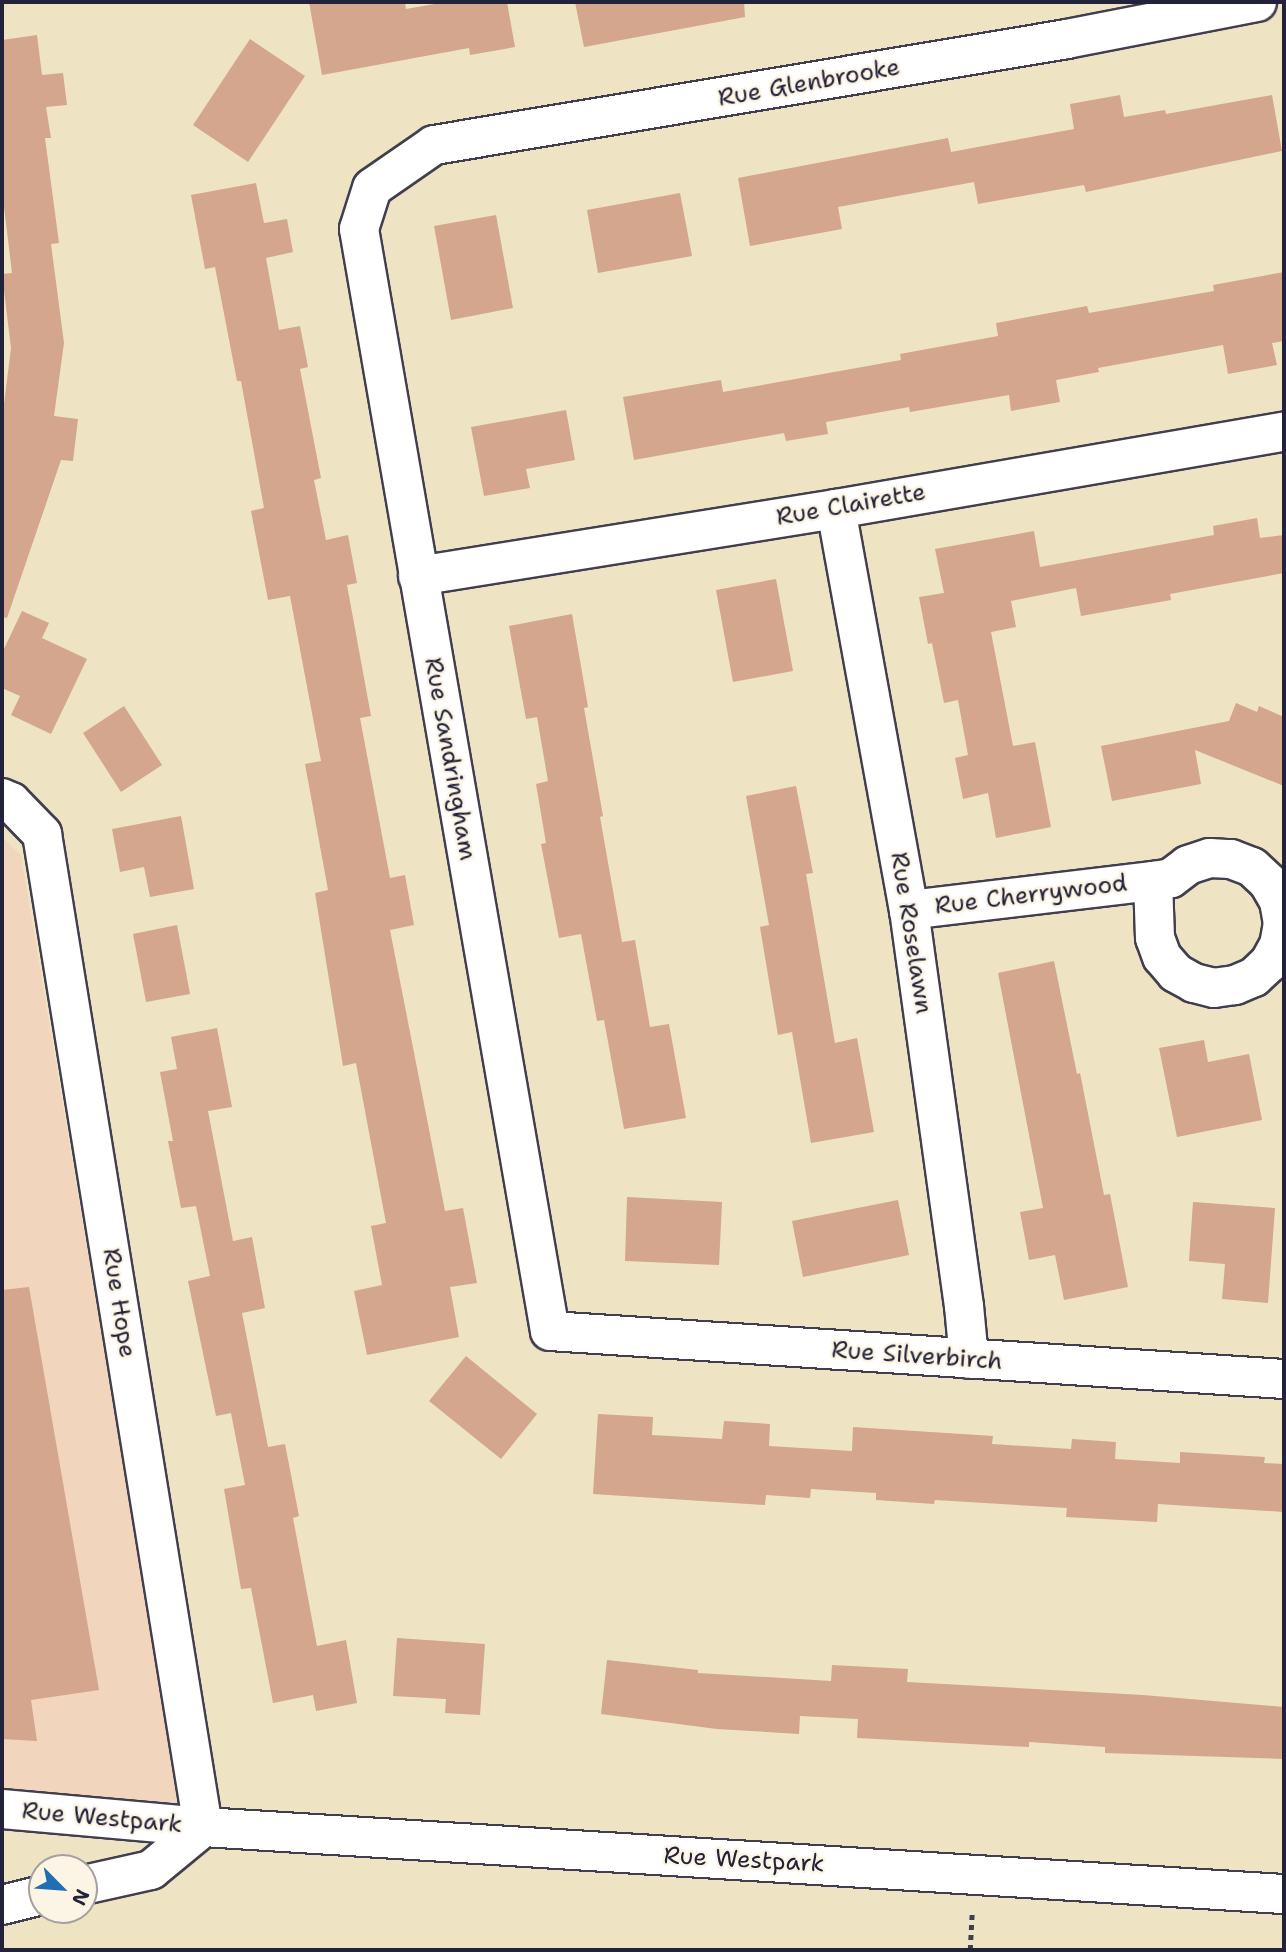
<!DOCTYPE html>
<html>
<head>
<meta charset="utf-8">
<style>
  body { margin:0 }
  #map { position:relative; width:1286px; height:1952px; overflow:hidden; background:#eee3c3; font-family:"Shantell Sans",sans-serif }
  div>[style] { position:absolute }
  .built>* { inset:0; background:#f1d5bd }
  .building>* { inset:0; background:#d3a68d }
  .path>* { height:4.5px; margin-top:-2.25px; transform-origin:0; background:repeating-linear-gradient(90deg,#413f4f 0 5px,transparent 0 10px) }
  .roads { filter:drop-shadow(2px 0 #413f4f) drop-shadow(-2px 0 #413f4f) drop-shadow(0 2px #413f4f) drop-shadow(0 -2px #413f4f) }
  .minor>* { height:38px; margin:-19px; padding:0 19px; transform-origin:19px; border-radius:19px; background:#fff }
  span { translate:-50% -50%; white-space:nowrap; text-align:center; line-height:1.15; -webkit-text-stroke:5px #fcf5e5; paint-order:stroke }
  .street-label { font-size:24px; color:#22223b }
  .frame { position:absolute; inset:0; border:4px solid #22223b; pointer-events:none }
  .north { position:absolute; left:28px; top:1854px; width:70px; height:70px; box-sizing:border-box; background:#fcf5e5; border:2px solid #a5a1a1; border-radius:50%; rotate:115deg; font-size:19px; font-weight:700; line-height:28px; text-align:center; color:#22223b }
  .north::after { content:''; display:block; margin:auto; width:24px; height:32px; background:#1f6fb2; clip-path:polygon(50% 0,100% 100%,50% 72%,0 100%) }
</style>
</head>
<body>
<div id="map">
  <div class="built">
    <div style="clip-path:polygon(2px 837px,21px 855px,180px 1806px,2px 1794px)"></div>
  </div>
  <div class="building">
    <div style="clip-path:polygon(309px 2px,405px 2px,406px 9px,446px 2px,507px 2px,515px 47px,470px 55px,469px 48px,322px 75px)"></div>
    <div style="clip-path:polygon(575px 2px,744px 2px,745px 17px,584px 47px)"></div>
    <div style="clip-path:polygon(37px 35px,42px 75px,63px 73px,67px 105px,46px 107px,51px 138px,45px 138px,59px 243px,51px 244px,64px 343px,54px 416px,78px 419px,73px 461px,61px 460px,7px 618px,2px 617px,2px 420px,11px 348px,2px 274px,12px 273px,2px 190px,2px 40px)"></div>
    <div style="clip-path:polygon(250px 39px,305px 76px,248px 162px,193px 125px)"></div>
    <div style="clip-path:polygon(1120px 95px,1124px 117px,1165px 110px,1166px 114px,1272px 95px,1282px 151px,1086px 192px,1084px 185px,978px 204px,974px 182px,838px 207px,842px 229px,750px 246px,738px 178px,948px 138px,951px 152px,1074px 129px,1070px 104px)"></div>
    <div style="clip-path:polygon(256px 183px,264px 223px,287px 219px,293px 252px,266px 258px,279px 330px,300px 326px,308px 367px,300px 369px,321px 478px,314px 480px,326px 540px,348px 535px,357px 583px,347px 585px,371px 716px,360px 718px,390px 878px,405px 875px,414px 925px,390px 930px,445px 1211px,463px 1208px,477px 1283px,450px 1287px,459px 1337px,367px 1355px,354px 1291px,382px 1285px,371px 1226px,386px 1223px,356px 1063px,343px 1066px,315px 893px,328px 890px,305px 764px,321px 761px,290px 596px,268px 600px,251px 511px,264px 508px,241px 381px,237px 381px,215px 267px,205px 269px,191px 195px)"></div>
    <div style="clip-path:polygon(680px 193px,692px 256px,598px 273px,587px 210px)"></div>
    <div style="clip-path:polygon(496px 215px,513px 308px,451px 320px,434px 226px)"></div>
    <div style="clip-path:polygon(1284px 272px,1284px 341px,1272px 343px,1277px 365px,1228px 374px,1223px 345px,1098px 368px,1099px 372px,1056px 380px,1060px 402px,1011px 411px,1009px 395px,910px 412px,909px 407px,826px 422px,828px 434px,786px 441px,784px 433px,634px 460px,623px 397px,721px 380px,723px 392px,901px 360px,900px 354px,998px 336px,996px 323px,1087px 306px,1089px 313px,1214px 291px,1213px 285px)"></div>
    <div style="clip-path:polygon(566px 410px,575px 460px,526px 469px,530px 488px,484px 496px,471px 427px)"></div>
    <div style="clip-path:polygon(1257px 518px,1260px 538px,1284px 535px,1284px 573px,1170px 594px,1171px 600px,1081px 616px,1076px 588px,1011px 601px,1016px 627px,991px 632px,1013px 746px,1035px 742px,1051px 827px,996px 838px,988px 793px,963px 799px,955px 758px,968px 755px,958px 700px,944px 703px,932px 643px,928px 644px,919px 597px,944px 593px,935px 549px,1034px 531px,1040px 567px,1214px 535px,1213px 526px)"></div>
    <div style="clip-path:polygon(776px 579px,793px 671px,733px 682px,716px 590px)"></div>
    <div style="clip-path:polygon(22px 611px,49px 623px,42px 638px,87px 659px,51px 734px,11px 715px,20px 696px,2px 688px,2px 653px)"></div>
    <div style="clip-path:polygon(572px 614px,588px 707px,584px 708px,603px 816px,600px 817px,622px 942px,635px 940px,650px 1027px,669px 1024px,686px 1118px,624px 1129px,604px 1020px,597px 1021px,581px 934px,559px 938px,541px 844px,546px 843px,536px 784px,548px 781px,537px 717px,526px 719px,509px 626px)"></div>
    <div style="clip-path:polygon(1236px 703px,1257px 712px,1259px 706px,1284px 717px,1284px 786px,1195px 750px,1201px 784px,1112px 801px,1101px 746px,1229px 721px)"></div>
    <div style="clip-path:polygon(124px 706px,162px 765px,121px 792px,83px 733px)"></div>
    <div style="clip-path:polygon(796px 786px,813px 873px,806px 874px,835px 1043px,857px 1038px,874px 1132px,811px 1143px,792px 1032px,778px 1035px,760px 927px,769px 925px,746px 796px)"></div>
    <div style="clip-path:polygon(181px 816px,194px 889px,150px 897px,144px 867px,120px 872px,112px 829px)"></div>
    <div style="clip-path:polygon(177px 925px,190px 994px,146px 1002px,133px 934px)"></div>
    <div style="clip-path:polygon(1054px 961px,1077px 1074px,1080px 1073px,1104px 1195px,1110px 1194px,1128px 1287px,1064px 1300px,1055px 1255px,1029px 1260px,1020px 1212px,1043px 1208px,998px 973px)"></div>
    <div style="clip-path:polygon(217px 1028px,232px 1107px,208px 1111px,233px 1241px,252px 1237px,265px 1308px,242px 1313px,268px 1447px,285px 1444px,299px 1516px,293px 1518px,317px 1646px,346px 1640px,357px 1703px,316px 1711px,313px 1695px,273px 1703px,251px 1588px,241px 1589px,224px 1489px,245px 1485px,231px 1413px,216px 1416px,188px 1281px,210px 1276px,196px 1206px,181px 1208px,168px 1141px,173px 1141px,160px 1072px,177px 1069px,171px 1037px)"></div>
    <div style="clip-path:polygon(1204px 1040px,1208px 1062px,1249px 1054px,1262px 1120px,1177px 1137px,1159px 1048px)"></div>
    <div style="clip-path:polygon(627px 1197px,722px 1202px,719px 1265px,625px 1261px)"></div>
    <div style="clip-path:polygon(898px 1200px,909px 1255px,803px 1277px,792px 1221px)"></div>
    <div style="clip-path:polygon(1193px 1202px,1275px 1208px,1268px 1303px,1222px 1299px,1225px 1264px,1189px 1261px)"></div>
    <div style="clip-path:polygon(29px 1287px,99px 1690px,31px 1700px,37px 1741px,2px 1739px,2px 1290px)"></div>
    <div style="clip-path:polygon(466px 1356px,537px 1414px,501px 1459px,429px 1401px)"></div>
    <div style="clip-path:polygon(598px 1414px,653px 1417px,652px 1435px,722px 1439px,724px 1421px,770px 1424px,769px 1446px,852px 1451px,853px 1427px,993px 1436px,992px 1444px,1071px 1449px,1072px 1439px,1116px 1442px,1115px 1459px,1180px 1463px,1180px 1452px,1265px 1457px,1264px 1463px,1284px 1464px,1284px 1512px,1158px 1504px,1157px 1522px,1066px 1517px,1067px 1508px,935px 1500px,934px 1504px,876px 1500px,876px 1493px,811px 1489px,810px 1498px,766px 1495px,765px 1505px,593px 1494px)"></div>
    <div style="clip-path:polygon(397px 1638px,485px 1644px,480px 1715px,445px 1713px,446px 1699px,393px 1696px)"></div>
    <div style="clip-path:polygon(607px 1660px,698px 1670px,698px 1673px,831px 1681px,832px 1665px,908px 1669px,907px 1682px,1143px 1695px,1284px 1707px,1284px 1759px,1105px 1753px,1105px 1747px,1029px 1742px,1029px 1747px,857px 1738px,858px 1719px,800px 1716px,799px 1734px,717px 1729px,601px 1714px)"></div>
  </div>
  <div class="path">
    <div style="left:970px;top:1950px;width:36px;rotate:-87deg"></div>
  </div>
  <div class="roads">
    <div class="minor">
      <div style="left:1257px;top:2px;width:194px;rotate:169deg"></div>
      <div style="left:1067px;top:39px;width:642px;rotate:170.49deg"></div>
      <div style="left:434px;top:145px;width:75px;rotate:145.3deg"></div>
      <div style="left:372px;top:188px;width:43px;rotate:107.6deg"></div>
      <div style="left:359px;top:229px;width:1118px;rotate:80.17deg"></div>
      <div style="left:550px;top:1331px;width:736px;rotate:3.74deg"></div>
      <div style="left:836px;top:509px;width:408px;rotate:79.7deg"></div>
      <div style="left:909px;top:910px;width:400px;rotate:82.1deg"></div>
      <div style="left:964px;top:1306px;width:53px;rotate:84.6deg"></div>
      <div style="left:418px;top:576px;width:423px;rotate:-9.1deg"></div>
      <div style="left:836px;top:509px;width:455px;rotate:-9.8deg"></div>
      <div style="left:2px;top:798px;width:10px;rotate:24deg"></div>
      <div style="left:11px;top:802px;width:45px;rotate:45.9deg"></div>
      <div style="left:42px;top:834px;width:1006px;rotate:80.79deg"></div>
      <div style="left:203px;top:1827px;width:67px;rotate:140.4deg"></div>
      <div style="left:151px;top:1870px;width:69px;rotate:167.4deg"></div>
      <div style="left:1210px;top:858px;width:21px;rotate:3deg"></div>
      <div style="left:1231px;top:859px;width:22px;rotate:21deg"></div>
      <div style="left:1252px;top:867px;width:22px;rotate:43deg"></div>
      <div style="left:1268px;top:882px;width:22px;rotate:60deg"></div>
      <div style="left:1279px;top:901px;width:22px;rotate:80deg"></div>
      <div style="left:1283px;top:923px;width:22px;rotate:100deg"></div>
      <div style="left:1279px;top:945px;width:21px;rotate:119deg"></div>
      <div style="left:1269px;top:963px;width:21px;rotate:137deg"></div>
      <div style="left:1254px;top:977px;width:21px;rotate:157deg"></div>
      <div style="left:1235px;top:985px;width:21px;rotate:172deg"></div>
      <div style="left:1214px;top:988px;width:21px;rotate:-166deg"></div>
      <div style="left:1194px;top:983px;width:21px;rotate:-151deg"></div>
      <div style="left:1176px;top:973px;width:21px;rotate:-131deg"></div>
      <div style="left:1162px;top:957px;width:20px;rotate:-110deg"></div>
      <div style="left:1155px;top:938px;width:57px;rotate:-92deg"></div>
      <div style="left:1153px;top:881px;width:18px;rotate:-9deg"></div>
      <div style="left:1171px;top:878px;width:21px;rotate:-37deg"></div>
      <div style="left:1188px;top:865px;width:23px;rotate:-18deg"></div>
      <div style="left:909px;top:910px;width:246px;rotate:-6.8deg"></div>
      <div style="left:2px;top:1809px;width:202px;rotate:5.1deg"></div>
      <div style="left:203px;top:1827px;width:1083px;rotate:3.55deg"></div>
      <div style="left:2px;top:1905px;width:41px;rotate:-14deg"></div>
    </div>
  </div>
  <div class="street-label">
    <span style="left:809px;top:83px;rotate:-10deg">Rue Glenbrooke</span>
    <span style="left:851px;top:505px;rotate:-10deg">Rue Clairette</span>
    <span style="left:450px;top:759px;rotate:80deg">Rue Sandringham</span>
    <span style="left:1031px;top:895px;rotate:-7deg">Rue Cherrywood</span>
    <span style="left:911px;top:933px;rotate:81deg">Rue Roselawn</span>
    <span style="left:119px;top:1303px;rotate:81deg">Rue Hope</span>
    <span style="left:917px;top:1356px;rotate:4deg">Rue Silverbirch</span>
    <span style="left:102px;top:1818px;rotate:5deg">Rue Westpark</span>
    <span style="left:744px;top:1860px;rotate:3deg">Rue Westpark</span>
  </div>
  <div class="frame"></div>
  <div class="north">N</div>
</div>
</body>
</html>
